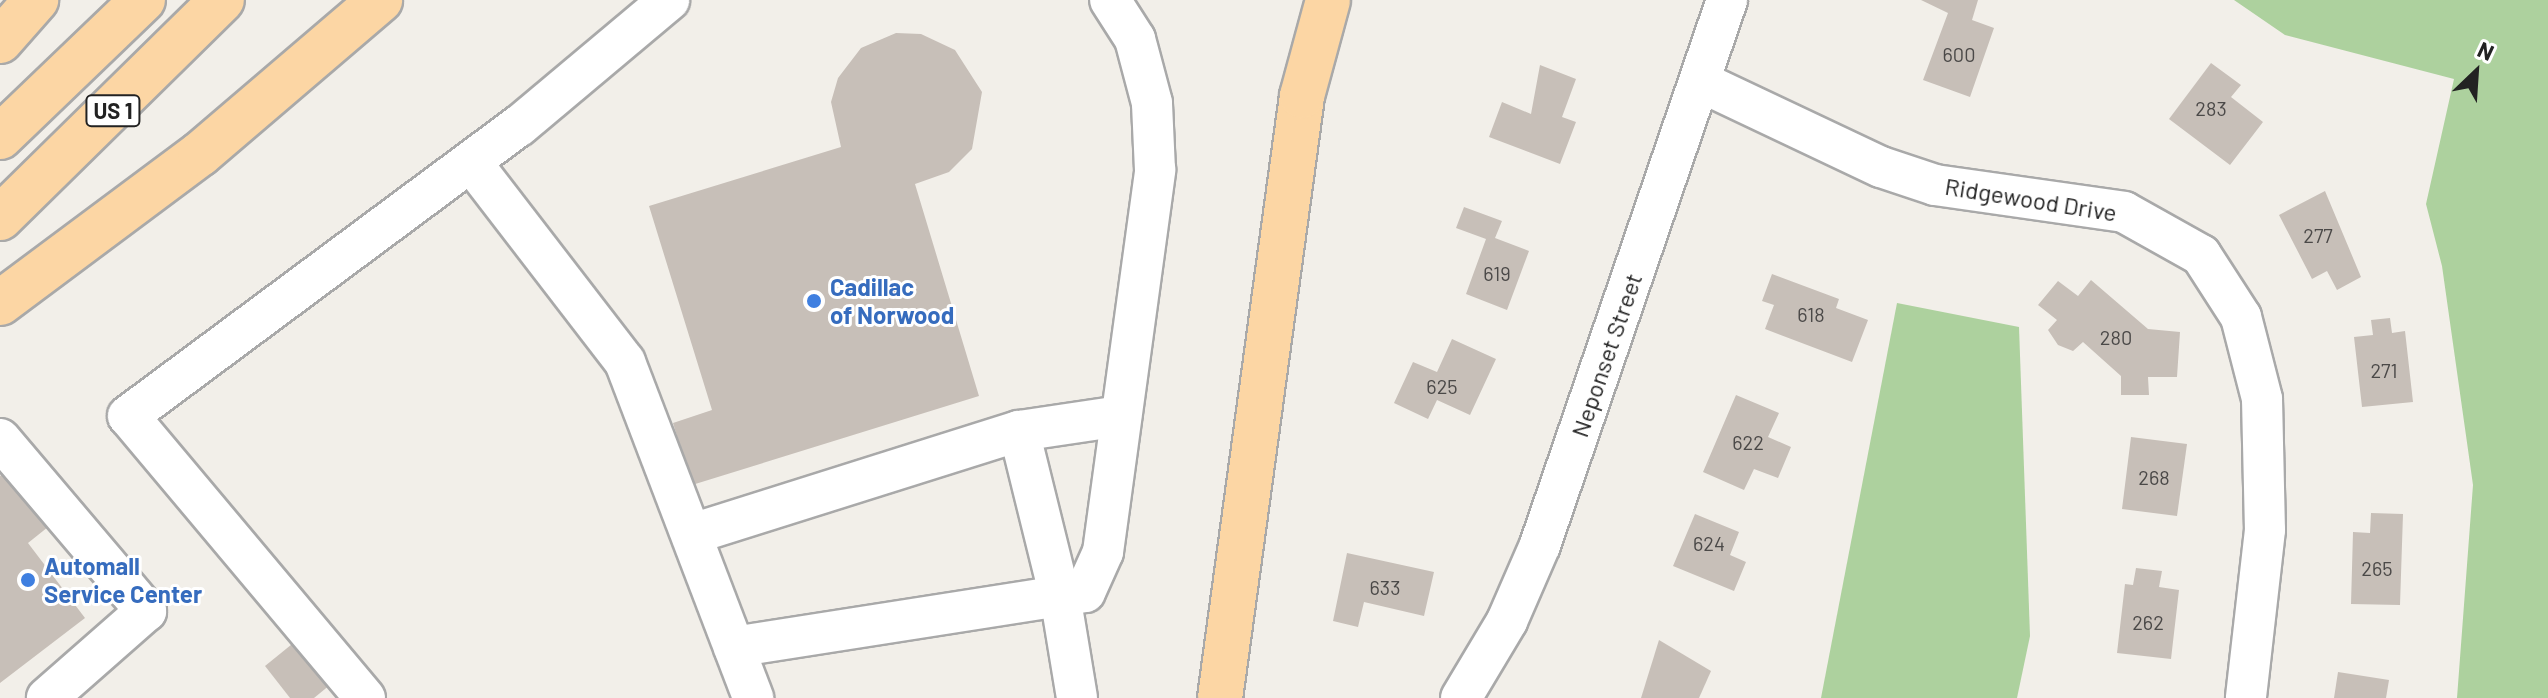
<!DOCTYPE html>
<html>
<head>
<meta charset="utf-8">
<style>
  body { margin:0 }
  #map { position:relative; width:2548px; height:698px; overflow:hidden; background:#f2efe9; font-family:Barlow,sans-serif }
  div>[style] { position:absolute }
  .forest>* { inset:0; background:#add19e }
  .building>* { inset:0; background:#c7bfb8 }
  .roads { filter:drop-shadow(2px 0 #a9a9a9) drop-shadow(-2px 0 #a9a9a9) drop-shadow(0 2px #a9a9a9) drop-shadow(0 -2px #a9a9a9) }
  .minor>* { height:40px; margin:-20px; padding:0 20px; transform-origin:20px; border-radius:20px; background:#fff }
  .major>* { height:44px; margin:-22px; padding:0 22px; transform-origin:22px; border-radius:22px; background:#fcd6a4 }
  .dots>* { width:22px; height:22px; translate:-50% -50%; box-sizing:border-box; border:4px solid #fff; border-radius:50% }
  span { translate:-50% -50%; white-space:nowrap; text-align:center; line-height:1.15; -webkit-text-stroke:6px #fff; paint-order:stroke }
  .number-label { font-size:20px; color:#4b4948 }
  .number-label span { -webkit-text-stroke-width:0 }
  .shield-label span { padding:2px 6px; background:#fff; border:2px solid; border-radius:6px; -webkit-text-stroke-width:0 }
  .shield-label { font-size:22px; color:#222; font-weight:700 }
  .street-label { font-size:24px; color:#222 }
  .shop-label { font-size:24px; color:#366cbe; font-weight:700 }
  .left { translate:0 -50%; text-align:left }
  .north { position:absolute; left:2436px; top:32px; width:80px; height:80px; -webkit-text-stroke:6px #fff; paint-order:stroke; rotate:25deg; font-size:22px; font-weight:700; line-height:32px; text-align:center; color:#222 }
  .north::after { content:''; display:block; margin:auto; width:28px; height:36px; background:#222; clip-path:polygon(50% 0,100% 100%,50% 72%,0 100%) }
</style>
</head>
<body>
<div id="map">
  <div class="forest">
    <div style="clip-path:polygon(2234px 0,2548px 0,2548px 698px,2457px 698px,2473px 485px,2442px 266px,2426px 204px,2454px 79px,2285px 35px)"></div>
    <div style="clip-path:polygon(1897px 303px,2019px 327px,2030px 636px,2017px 698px,1821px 698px)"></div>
  </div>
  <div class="building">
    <div style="clip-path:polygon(1921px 0,1978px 0,1972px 20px,1994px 28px,1970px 97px,1923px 80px,1948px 13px)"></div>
    <div style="clip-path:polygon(896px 33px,921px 34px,955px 50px,982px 92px,972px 149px,949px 172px,915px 184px,979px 396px,692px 485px,673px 423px,712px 410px,649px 206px,841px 147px,831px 102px,838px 78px,861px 48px)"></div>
    <div style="clip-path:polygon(2211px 63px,2241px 85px,2231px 97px,2263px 122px,2230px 165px,2169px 119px)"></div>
    <div style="clip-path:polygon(1540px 65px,1576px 79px,1562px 117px,1576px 122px,1560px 164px,1489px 137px,1502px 102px,1531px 114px)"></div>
    <div style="clip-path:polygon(2325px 191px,2361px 277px,2337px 290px,2327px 271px,2312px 279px,2279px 215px)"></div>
    <div style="clip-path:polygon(1464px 207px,1502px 221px,1495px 238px,1529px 251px,1507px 310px,1466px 294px,1486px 239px,1456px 228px)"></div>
    <div style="clip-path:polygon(1772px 274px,1839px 299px,1836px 308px,1868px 320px,1852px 362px,1765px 329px,1774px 305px,1762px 301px)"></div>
    <div style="clip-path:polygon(2091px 280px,2148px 329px,2180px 332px,2177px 377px,2148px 377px,2149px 395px,2121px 395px,2121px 376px,2083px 342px,2073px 351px,2058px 345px,2048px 330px,2057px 320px,2038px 305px,2058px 281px,2078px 296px)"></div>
    <div style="clip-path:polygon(2390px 318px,2392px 333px,2405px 331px,2413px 402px,2362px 407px,2354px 337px,2373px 335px,2371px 320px)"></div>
    <div style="clip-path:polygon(1452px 339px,1496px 359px,1470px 415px,1437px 400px,1428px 419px,1394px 403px,1413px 362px,1437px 372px)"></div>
    <div style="clip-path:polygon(1736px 395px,1779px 413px,1768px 437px,1791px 447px,1778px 478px,1754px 469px,1744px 490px,1703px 472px)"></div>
    <div style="clip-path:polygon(2131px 437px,2187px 444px,2177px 516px,2122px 509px)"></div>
    <div style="clip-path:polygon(16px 464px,58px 519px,28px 543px,85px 618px,0 683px,0 476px)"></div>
    <div style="clip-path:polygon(2371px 513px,2403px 514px,2400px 605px,2351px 604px,2353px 532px,2370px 533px)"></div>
    <div style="clip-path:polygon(1695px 514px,1739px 532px,1730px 555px,1746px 562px,1734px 591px,1673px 566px)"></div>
    <div style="clip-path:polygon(1347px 553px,1434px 572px,1424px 616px,1364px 602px,1358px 627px,1333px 621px)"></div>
    <div style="clip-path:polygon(2136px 568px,2162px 571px,2159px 587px,2179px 590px,2171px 659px,2117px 653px,2125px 584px,2133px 585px)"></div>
    <div style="clip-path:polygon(302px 636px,336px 680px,314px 698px,290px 698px,265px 666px)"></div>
    <div style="clip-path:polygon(1659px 640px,1711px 671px,1699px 698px,1641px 698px)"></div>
    <div style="clip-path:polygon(2338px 672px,2389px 680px,2386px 698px,2334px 698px)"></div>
  </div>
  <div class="roads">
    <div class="minor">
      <div style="left:1701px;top:82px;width:199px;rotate:25.3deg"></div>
      <div style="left:1881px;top:167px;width:57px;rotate:18.4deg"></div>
      <div style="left:1935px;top:185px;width:191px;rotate:8.1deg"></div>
      <div style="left:2124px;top:212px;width:88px;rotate:29.2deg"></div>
      <div style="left:2201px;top:255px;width:74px;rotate:57.2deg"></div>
      <div style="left:2241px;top:317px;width:85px;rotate:75.6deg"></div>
      <div style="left:2262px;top:399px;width:131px;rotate:88.7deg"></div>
      <div style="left:2265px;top:530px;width:169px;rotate:96.5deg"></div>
      <div style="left:471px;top:162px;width:252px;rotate:52.4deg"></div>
      <div style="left:625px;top:362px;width:360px;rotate:69.1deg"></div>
      <div style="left:1019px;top:431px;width:175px;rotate:76.1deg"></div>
      <div style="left:1061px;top:601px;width:98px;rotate:80.6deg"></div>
      <div style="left:0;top:439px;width:226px;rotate:49.7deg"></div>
      <div style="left:146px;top:611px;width:132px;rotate:138.7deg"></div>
      <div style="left:692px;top:534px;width:343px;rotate:-17.5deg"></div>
      <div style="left:1019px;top:431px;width:103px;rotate:-8.4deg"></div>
      <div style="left:734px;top:647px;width:355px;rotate:-8.9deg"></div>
      <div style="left:1085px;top:592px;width:44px;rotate:-65.8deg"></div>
      <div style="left:1103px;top:552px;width:386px;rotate:-82.2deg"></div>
      <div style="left:1155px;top:170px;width:67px;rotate:-92.6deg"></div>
      <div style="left:1152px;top:103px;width:66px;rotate:-104.9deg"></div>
      <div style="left:1135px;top:39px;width:46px;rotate:-122.7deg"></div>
      <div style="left:365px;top:698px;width:368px;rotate:-130deg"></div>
      <div style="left:128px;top:416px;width:487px;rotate:-36.6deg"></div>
      <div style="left:519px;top:126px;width:196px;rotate:-40deg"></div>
      <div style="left:1461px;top:698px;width:90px;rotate:-59.1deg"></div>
      <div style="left:1507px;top:621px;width:83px;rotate:-66.5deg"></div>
      <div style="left:1540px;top:545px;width:576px;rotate:-71.06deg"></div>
    </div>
    <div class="major">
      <div style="left:0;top:41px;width:55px;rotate:-48.7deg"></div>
      <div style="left:0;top:137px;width:198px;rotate:-43.8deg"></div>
      <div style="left:0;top:218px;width:311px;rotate:-44.5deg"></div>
      <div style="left:0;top:303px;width:249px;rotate:-36.7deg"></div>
      <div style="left:200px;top:154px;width:237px;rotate:-40.5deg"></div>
      <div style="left:1220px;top:698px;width:608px;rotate:-82.24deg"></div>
      <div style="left:1302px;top:96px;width:99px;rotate:-74.8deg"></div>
    </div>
  </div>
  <div class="dots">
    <div style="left:814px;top:301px;background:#3f7fe0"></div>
    <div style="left:28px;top:580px;background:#3f7fe0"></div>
  </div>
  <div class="number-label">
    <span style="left:1959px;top:54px">600</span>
    <span style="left:2211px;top:108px">283</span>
    <span style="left:2318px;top:235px">277</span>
    <span style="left:1497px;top:273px">619</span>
    <span style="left:1811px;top:314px">618</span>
    <span style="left:2116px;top:337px">280</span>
    <span style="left:2384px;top:370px">271</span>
    <span style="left:1442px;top:386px">625</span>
    <span style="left:1748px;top:442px">622</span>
    <span style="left:2154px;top:477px">268</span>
    <span style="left:1709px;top:543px">624</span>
    <span style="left:2377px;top:568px">265</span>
    <span style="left:1385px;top:587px">633</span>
    <span style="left:2148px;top:622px">262</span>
  </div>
  <div class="shield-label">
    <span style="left:113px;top:111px">US 1</span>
  </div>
  <div class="street-label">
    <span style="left:2031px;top:199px;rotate:9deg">Ridgewood Drive</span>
    <span style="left:1606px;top:355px;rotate:-71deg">Neponset Street</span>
  </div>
  <div class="shop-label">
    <span class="left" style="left:830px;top:301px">Cadillac<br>of Norwood</span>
    <span class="left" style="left:44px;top:580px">Automall<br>Service Center</span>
  </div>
  <div class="north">N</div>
</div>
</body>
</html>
